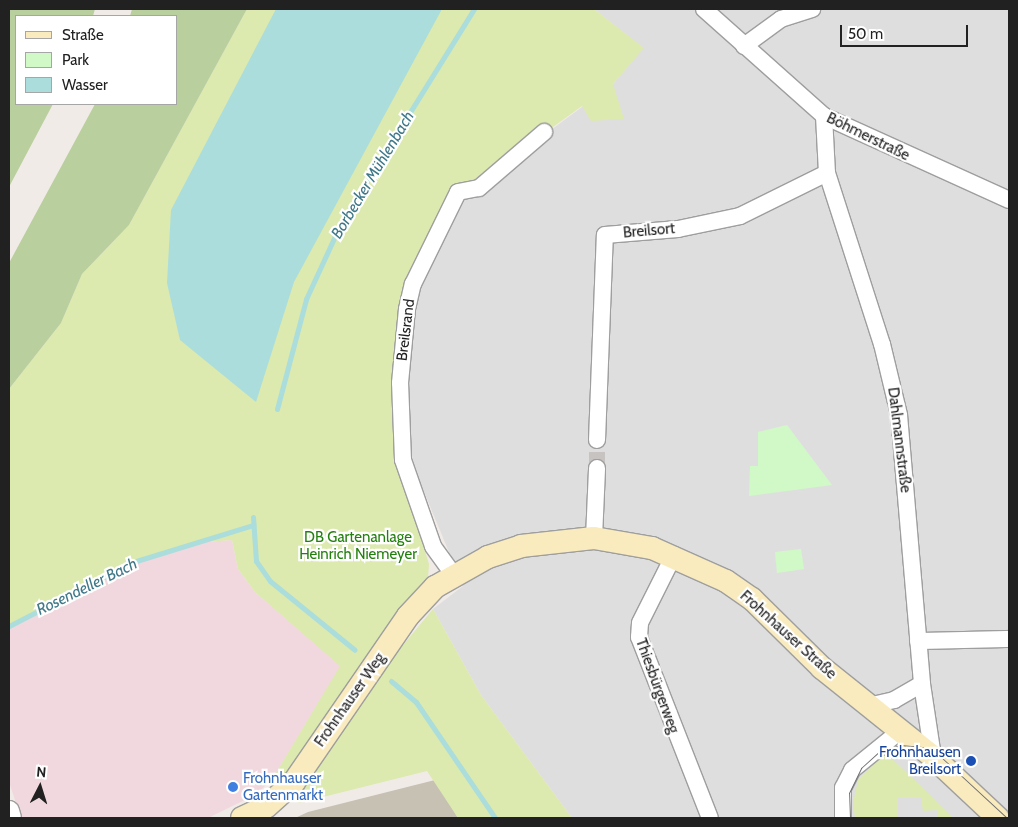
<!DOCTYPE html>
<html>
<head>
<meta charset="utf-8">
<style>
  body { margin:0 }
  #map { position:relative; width:1018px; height:827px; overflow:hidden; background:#f1ebe8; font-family:Cabin,sans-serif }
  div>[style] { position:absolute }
  .residential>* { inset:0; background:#dfdede }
  .commercial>* { inset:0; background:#f1d8de }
  .construction>* { inset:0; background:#c6c1b3 }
  .grass>* { inset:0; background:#dce9af }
  .forest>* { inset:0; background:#bacf9e }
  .park>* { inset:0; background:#d1f9c7 }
  .water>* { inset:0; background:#aadddb }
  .stream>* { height:5px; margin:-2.5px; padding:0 2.5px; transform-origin:2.5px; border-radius:2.5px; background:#aadddb }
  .minor-tunnel>* { height:16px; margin-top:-8px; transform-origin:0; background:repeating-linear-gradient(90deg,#c7c3c0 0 16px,transparent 0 24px) }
  .roads { filter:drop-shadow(1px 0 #9e9e9e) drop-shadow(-1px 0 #9e9e9e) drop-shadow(0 1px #9e9e9e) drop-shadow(0 -1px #9e9e9e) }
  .minor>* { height:16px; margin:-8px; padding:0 8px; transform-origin:8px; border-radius:8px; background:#fff }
  .tertiary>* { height:20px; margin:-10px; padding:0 10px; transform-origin:10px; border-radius:10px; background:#fff }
  .secondary>* { height:22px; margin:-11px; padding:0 11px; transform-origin:11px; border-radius:11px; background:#f9ebbe }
  .tram>* { height:1px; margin:-0.5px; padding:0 0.5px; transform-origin:0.5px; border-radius:0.5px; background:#6f6f6f }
  .dots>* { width:14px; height:14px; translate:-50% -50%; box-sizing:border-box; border:2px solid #fff; border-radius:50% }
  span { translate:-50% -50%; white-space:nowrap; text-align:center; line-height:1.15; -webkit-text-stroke:4.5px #fff; paint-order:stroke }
  .street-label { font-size:15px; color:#212121 }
  .park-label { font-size:15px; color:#24800e }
  .transit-label { font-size:15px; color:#164399 }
  .right { translate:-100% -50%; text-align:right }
  .shop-label { font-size:15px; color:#366cbe }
  .left { translate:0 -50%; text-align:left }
  .water-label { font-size:16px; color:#3f7888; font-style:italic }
  .frame { position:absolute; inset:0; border:10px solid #212121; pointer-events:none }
  .legend { position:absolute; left:15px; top:15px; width:162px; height:90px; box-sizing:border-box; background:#fff; border:1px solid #a6a6a6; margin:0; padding:6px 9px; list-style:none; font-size:15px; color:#212121 }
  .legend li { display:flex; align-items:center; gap:10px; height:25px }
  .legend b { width:25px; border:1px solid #a6a6a6 }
  .north { position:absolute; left:15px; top:762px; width:50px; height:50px; -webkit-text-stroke:4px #fff; paint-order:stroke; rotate:5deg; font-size:14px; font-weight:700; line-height:20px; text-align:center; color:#212121 }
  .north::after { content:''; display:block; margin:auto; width:18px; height:22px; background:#212121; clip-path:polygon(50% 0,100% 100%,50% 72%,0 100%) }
  .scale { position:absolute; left:840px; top:25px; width:128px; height:22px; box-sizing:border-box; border:2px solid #212121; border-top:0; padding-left:6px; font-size:15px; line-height:18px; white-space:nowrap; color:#212121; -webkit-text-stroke:4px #fff; paint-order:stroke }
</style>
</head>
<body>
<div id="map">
  <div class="residential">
    <div style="clip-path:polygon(594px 9px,1009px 9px,1009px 818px,572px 818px,481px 695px,433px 609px,463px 586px,415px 470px,404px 420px,411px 307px,459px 198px,613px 84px,643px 48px)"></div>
  </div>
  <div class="commercial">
    <div style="clip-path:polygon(232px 540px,238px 569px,255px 592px,341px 666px,273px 778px,257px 794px,208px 818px,21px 818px,9px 782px,9px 624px,106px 578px,126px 563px,203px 542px)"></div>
  </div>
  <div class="construction">
    <div style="clip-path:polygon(435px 780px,458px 818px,295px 818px,308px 812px)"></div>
  </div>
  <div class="grass">
    <div style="clip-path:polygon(247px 9px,594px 9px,644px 48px,613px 84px,624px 119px,591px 121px,582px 106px,481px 179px,466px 184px,402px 308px,391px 380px,394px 450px,429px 564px,428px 578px,403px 605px,281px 785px,273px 778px,340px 666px,255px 592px,238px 569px,232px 540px,203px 542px,126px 563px,106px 578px,9px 624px,9px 389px,61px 323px,82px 274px,129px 225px)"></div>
    <div style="clip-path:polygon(433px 609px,481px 695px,572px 818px,458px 818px,427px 771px,299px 803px,295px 799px,394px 656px)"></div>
    <div style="clip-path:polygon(886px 753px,922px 787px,953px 818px,938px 818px,938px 810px,923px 811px,921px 798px,898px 798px,898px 818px,855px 818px,853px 803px,858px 780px)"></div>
  </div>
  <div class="forest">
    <div style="clip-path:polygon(9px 9px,95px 9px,93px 16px,16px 16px,16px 104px,53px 104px,9px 187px)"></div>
    <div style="clip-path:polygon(132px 9px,247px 9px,129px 225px,82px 274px,61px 323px,9px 389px,9px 263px,95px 104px,176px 104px,176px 16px,130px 16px)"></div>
  </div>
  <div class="park">
    <div style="clip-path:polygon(787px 425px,832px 485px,749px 496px,750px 466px,758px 466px,758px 432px)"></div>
    <div style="clip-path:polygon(801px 549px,804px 569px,777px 573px,775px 552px)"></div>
  </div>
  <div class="water">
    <div style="clip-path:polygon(276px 9px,442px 9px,294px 282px,256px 402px,180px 340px,167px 283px,171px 210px)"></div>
  </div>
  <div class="stream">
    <div style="left:277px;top:409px;width:114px;rotate:-75.2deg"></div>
    <div style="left:306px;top:299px;width:81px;rotate:-65.3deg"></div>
    <div style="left:340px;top:225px;width:254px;rotate:-58.2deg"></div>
    <div style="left:253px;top:517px;width:44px;rotate:86.1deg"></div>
    <div style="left:256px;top:561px;width:24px;rotate:55deg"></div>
    <div style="left:270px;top:581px;width:109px;rotate:39.1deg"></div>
    <div style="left:9px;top:626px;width:140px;rotate:-27.3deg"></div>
    <div style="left:133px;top:562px;width:126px;rotate:-17.1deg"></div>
    <div style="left:391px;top:681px;width:33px;rotate:40deg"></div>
    <div style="left:416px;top:702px;width:140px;rotate:55.7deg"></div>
  </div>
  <div class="minor-tunnel">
    <div style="left:597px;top:468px;width:28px;rotate:-90deg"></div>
  </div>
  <div class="roads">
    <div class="minor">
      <div style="left:704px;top:9px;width:161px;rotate:41.7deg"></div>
      <div style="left:824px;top:116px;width:203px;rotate:24.4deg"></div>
      <div style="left:744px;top:46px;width:46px;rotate:-36.1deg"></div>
      <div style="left:781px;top:19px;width:33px;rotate:-18deg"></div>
      <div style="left:824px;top:116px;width:57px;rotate:87deg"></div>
      <div style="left:827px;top:173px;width:180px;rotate:72.2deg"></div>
      <div style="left:882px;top:344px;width:73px;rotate:76.5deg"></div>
      <div style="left:899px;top:415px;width:270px;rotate:85.1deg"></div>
      <div style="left:922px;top:684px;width:74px;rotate:81.4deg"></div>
      <div style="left:597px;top:440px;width:205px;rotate:-87.8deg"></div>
      <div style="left:605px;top:235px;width:73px;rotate:-4.7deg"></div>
      <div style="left:678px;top:229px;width:63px;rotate:-11.8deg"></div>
      <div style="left:740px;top:216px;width:97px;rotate:-26.3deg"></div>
      <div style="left:594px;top:538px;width:70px;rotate:-87.5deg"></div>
      <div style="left:674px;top:555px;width:76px;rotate:116.6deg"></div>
      <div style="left:640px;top:623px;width:14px;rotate:94deg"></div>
      <div style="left:639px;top:637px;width:194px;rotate:68.6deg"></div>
      <div style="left:453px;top:574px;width:34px;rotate:-126deg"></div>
      <div style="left:433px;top:546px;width:91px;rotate:-109.2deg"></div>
      <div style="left:403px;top:460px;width:77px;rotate:-92.2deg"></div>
      <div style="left:400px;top:383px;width:74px;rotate:-84.6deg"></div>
      <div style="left:407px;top:309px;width:26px;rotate:-77deg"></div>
      <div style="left:413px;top:284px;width:102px;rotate:-63.9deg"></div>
      <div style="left:458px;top:192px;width:21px;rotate:-11deg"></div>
      <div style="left:479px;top:188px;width:86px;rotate:-40.7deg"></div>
      <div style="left:918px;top:641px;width:91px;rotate:-1.3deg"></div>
      <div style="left:868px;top:706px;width:27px;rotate:-13deg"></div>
      <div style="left:894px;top:700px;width:32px;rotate:-30deg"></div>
      <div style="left:843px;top:818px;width:30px;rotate:-90deg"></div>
      <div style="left:843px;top:788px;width:20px;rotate:-63deg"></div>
      <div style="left:852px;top:770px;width:62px;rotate:-39.1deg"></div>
    </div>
    <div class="tertiary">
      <div style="left:9px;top:811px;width:7px;rotate:74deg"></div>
    </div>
    <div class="secondary">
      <div style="left:242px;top:818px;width:26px;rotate:-25deg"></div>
      <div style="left:266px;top:807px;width:38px;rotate:-42deg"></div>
      <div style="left:294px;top:782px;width:201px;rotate:-55.5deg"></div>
      <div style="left:408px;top:616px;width:40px;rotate:-47deg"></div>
      <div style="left:435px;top:587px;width:61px;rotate:-29.5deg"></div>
      <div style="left:488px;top:557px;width:35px;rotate:-18deg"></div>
      <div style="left:521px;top:546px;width:73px;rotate:-6.3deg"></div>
      <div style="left:594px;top:538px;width:59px;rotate:9.8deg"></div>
      <div style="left:652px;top:548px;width:81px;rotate:24deg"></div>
      <div style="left:726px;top:581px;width:32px;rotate:35deg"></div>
      <div style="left:752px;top:599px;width:98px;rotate:44.6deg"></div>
      <div style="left:822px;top:668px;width:142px;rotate:38.7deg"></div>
      <div style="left:933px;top:757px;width:89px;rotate:43.2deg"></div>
    </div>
  </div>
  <div class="tram">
    <div style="left:850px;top:818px;width:25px;rotate:-92deg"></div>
    <div style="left:849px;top:793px;width:28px;rotate:-64deg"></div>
    <div style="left:861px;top:768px;width:24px;rotate:-42deg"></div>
    <div style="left:879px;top:752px;width:22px;rotate:-18deg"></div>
    <div style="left:900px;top:745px;width:22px;rotate:5deg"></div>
    <div style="left:922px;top:747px;width:21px;rotate:28deg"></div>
    <div style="left:941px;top:757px;width:90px;rotate:42.7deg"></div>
  </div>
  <div class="dots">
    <div style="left:971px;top:761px;background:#1a4fb4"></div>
    <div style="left:233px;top:787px;background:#3f7fe0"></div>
  </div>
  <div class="street-label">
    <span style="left:868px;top:137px;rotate:26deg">Böhmerstraße</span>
    <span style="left:649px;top:231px;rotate:-5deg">Breilsort</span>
    <span style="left:406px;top:330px;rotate:-83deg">Breilsrand</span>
    <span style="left:899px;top:440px;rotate:83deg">Dahlmannstraße</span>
    <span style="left:788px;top:635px;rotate:42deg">Frohnhauser Straße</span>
    <span style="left:657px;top:686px;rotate:70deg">Thiesbürgerweg</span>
    <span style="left:350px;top:700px;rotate:-55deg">Frohnhauser Weg</span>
  </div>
  <div class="park-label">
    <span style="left:358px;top:546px">DB Gartenanlage<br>Heinrich Niemeyer</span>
  </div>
  <div class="transit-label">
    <span class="right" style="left:961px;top:761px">Frohnhausen<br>Breilsort</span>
  </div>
  <div class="shop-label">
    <span class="left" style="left:243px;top:787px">Frohnhauser<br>Gartenmarkt</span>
  </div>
  <div class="water-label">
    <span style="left:373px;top:175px;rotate:-59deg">Borbecker Mühlenbach</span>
    <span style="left:87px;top:587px;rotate:-26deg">Rosendeller Bach</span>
  </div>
  <div class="frame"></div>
  <ul class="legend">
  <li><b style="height:6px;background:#f9ebbe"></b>Straße</li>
  <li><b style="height:14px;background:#d1f9c7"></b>Park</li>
  <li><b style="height:14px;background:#aadddb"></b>Wasser</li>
  </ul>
  <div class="north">N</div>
  <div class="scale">50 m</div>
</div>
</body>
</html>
